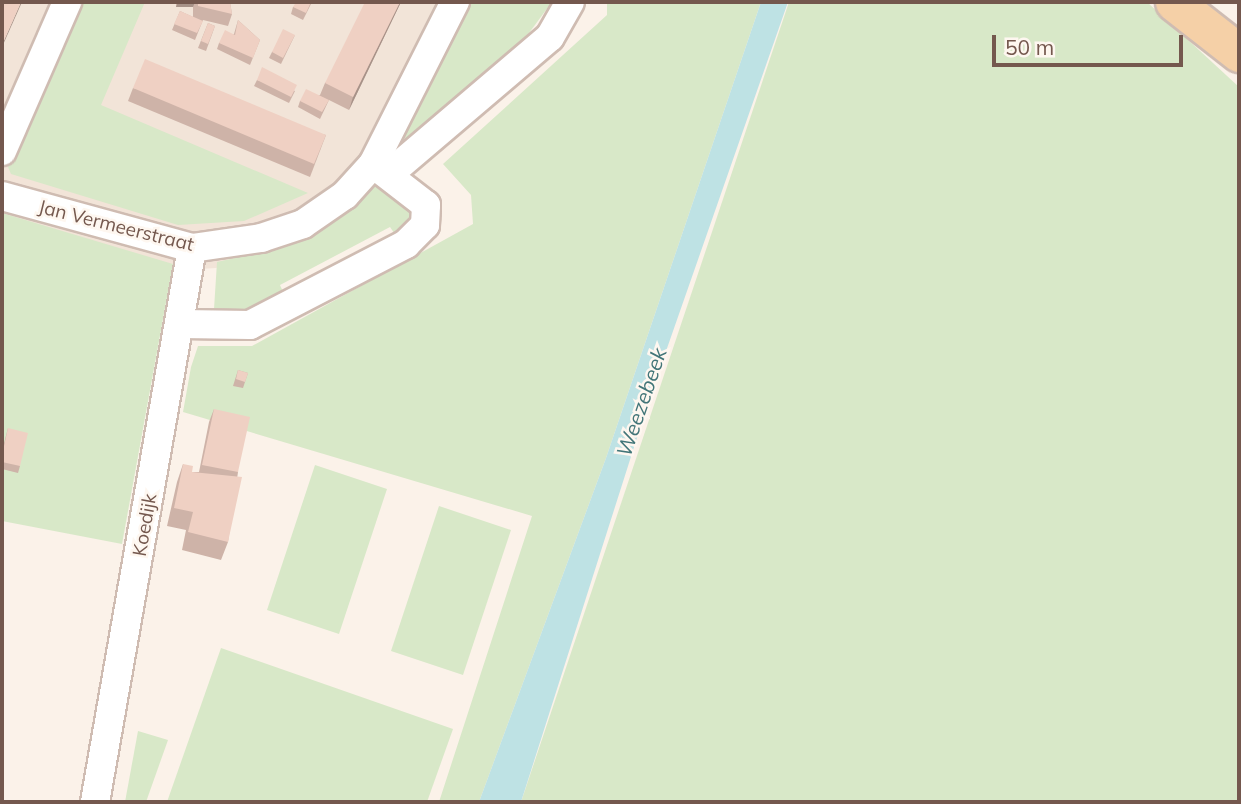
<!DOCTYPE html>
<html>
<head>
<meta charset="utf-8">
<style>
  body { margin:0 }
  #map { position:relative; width:1241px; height:804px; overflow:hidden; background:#fbf2e9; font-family:Mulish,sans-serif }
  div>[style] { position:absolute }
  .residential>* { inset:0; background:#f2e4d8 }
  .green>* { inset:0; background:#d8e8c8 }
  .water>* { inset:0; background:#bee2e4 }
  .roads { filter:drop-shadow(2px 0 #cfbcb2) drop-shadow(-2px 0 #cfbcb2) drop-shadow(0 2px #cfbcb2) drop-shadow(0 -2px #cfbcb2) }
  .minor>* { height:28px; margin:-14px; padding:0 14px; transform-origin:14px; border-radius:14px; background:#fff }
  .major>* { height:37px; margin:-18.5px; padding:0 18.5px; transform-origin:18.5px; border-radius:18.5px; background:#f5d0a7 }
  .wall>* { inset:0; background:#ceb3a8 }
  .shaded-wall>* { inset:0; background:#a79288 }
  .building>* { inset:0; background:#efd0c3 }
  span { translate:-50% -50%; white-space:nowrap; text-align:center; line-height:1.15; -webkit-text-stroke:5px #fef7f0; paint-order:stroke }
  .street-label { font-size:19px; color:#74584e }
  .water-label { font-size:21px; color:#427578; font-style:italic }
  .frame { position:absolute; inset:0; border:4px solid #74584e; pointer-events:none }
  .scale { position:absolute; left:992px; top:35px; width:191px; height:32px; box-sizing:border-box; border:4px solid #74584e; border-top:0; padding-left:9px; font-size:21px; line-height:24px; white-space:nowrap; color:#74584e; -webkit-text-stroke:5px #fef7f0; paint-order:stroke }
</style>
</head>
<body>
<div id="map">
  <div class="residential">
    <div style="clip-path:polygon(2px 2px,471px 2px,320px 235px,216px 268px,168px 271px,2px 213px)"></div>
  </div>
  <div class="green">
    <div style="clip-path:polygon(80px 2px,145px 2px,101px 105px,308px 193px,244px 221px,178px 225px,11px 174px,8px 167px)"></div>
    <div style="clip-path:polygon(469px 2px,552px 2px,526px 37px,405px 142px,403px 132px)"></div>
    <div style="clip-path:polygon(607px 2px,761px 2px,606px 458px,479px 802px,439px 802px,532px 516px,183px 412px,191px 367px,198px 346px,252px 346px,473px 224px,471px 195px,443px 164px,607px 15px)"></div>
    <div style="clip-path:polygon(789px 2px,1147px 2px,1239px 87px,1239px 802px,521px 802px)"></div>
    <div style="clip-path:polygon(373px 180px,418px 210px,401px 243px,390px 227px,280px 285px,288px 303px,243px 324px,214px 309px,217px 262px,266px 251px)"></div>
    <div style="clip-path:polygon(2px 213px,173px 264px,122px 544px,2px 521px)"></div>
    <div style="clip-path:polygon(315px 465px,387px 489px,339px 634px,267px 610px)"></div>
    <div style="clip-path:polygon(439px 506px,511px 530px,463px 675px,391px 651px)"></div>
    <div style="clip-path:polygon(221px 648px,453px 729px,427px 802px,167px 802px)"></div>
    <div style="clip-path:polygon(138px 731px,168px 740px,146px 802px,125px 802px)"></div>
  </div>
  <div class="water">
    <div style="clip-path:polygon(761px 2px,788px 2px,650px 397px,521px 802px,479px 802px,606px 458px)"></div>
  </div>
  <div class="roads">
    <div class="minor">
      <div style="left:2px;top:151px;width:163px;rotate:-66.4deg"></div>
      <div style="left:389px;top:174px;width:211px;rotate:-40.4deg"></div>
      <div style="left:550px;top:37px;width:40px;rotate:-60.3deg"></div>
      <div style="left:2px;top:196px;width:197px;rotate:15.3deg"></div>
      <div style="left:192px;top:248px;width:70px;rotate:-8.2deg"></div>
      <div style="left:261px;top:238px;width:44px;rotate:-18.4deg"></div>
      <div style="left:303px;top:224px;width:51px;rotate:-34.6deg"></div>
      <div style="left:345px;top:195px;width:42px;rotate:-47.9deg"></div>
      <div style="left:373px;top:164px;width:182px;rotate:-63.2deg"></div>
      <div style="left:182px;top:324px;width:68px;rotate:0.8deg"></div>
      <div style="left:250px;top:325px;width:176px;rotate:-27.4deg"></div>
      <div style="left:406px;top:244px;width:27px;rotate:-45deg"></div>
      <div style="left:425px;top:225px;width:20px;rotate:-87deg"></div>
      <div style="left:426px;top:205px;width:67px;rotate:-142.3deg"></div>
      <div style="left:95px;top:802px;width:562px;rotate:-80.07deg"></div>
    </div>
    <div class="major">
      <div style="left:1174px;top:2px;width:83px;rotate:38.1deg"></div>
    </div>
  </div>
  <div class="wall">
    <div style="clip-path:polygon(176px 2px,230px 2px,232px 14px,228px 26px,203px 20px,195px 40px,172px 30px,180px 11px,193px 17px,193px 7px,176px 7px)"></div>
    <div style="clip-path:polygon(312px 2px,303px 20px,291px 14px,293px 7px)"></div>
    <div style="clip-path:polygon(401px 2px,349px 110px,329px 100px,320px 119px,298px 107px,300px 101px,320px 95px,325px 83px)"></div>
    <div style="clip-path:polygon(238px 20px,260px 40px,250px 65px,217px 49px,219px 43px,234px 34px)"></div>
    <div style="clip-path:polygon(208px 23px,215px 26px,206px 51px,198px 48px)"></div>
    <div style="clip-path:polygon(295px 35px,281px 64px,269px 58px,272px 52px)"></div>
    <div style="clip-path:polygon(257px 80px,295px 91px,289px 103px,254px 86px)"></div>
    <div style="clip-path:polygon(133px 88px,326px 135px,310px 177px,128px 101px)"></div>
    <div style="clip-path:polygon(238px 370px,248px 373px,243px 388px,233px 386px)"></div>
    <div style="clip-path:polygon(214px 409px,238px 472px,228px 542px,221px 560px,182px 550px,186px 530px,167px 526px,177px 482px,183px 464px,192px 472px,199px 472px,209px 422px)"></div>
    <div style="clip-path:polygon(8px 428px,20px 466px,18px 473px,2px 469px,2px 451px)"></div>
  </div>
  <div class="shaded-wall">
    <div style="clip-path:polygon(21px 2px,22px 2px,2px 47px,2px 45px)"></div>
    <div style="clip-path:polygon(178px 2px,195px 2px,193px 7px,176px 7px)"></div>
    <div style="clip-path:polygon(400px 2px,401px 2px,349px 110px,353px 97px)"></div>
  </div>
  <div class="building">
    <div style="clip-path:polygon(2px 2px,21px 2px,2px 45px)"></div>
    <div style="clip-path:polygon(198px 2px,230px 2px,232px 14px,198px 6px)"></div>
    <div style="clip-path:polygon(296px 2px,311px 2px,306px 13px,293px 7px)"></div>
    <div style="clip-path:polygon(365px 2px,400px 2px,353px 97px,325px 83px)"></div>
    <div style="clip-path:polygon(180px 11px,203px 21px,197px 33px,174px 24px)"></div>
    <div style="clip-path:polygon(238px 20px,260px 40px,253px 58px,219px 43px,225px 30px,235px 35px)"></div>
    <div style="clip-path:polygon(208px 23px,215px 26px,208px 44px,201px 41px)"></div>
    <div style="clip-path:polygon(283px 29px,295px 35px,283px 58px,272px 52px)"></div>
    <div style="clip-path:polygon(145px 59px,326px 135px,314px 164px,133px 88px)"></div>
    <div style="clip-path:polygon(262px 67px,297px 85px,291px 97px,257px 80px)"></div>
    <div style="clip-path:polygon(306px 89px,329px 100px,322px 112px,300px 101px)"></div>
    <div style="clip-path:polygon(238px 370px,248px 373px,245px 382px,236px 379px)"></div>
    <div style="clip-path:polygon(214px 409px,250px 417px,238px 472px,202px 465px)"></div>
    <div style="clip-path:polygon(8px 428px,28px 433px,20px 466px,2px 462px,2px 455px)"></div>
    <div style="clip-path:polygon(183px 464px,193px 466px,192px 472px,242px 477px,228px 542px,188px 532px,193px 512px,174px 508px)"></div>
  </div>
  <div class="street-label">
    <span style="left:116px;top:226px;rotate:14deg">Jan Vermeerstraat</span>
    <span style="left:145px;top:525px;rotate:-80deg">Koedijk</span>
  </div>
  <div class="water-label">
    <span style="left:641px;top:402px;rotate:-71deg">Weezebeek</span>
  </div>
  <div class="frame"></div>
  <div class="scale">50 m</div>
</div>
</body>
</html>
